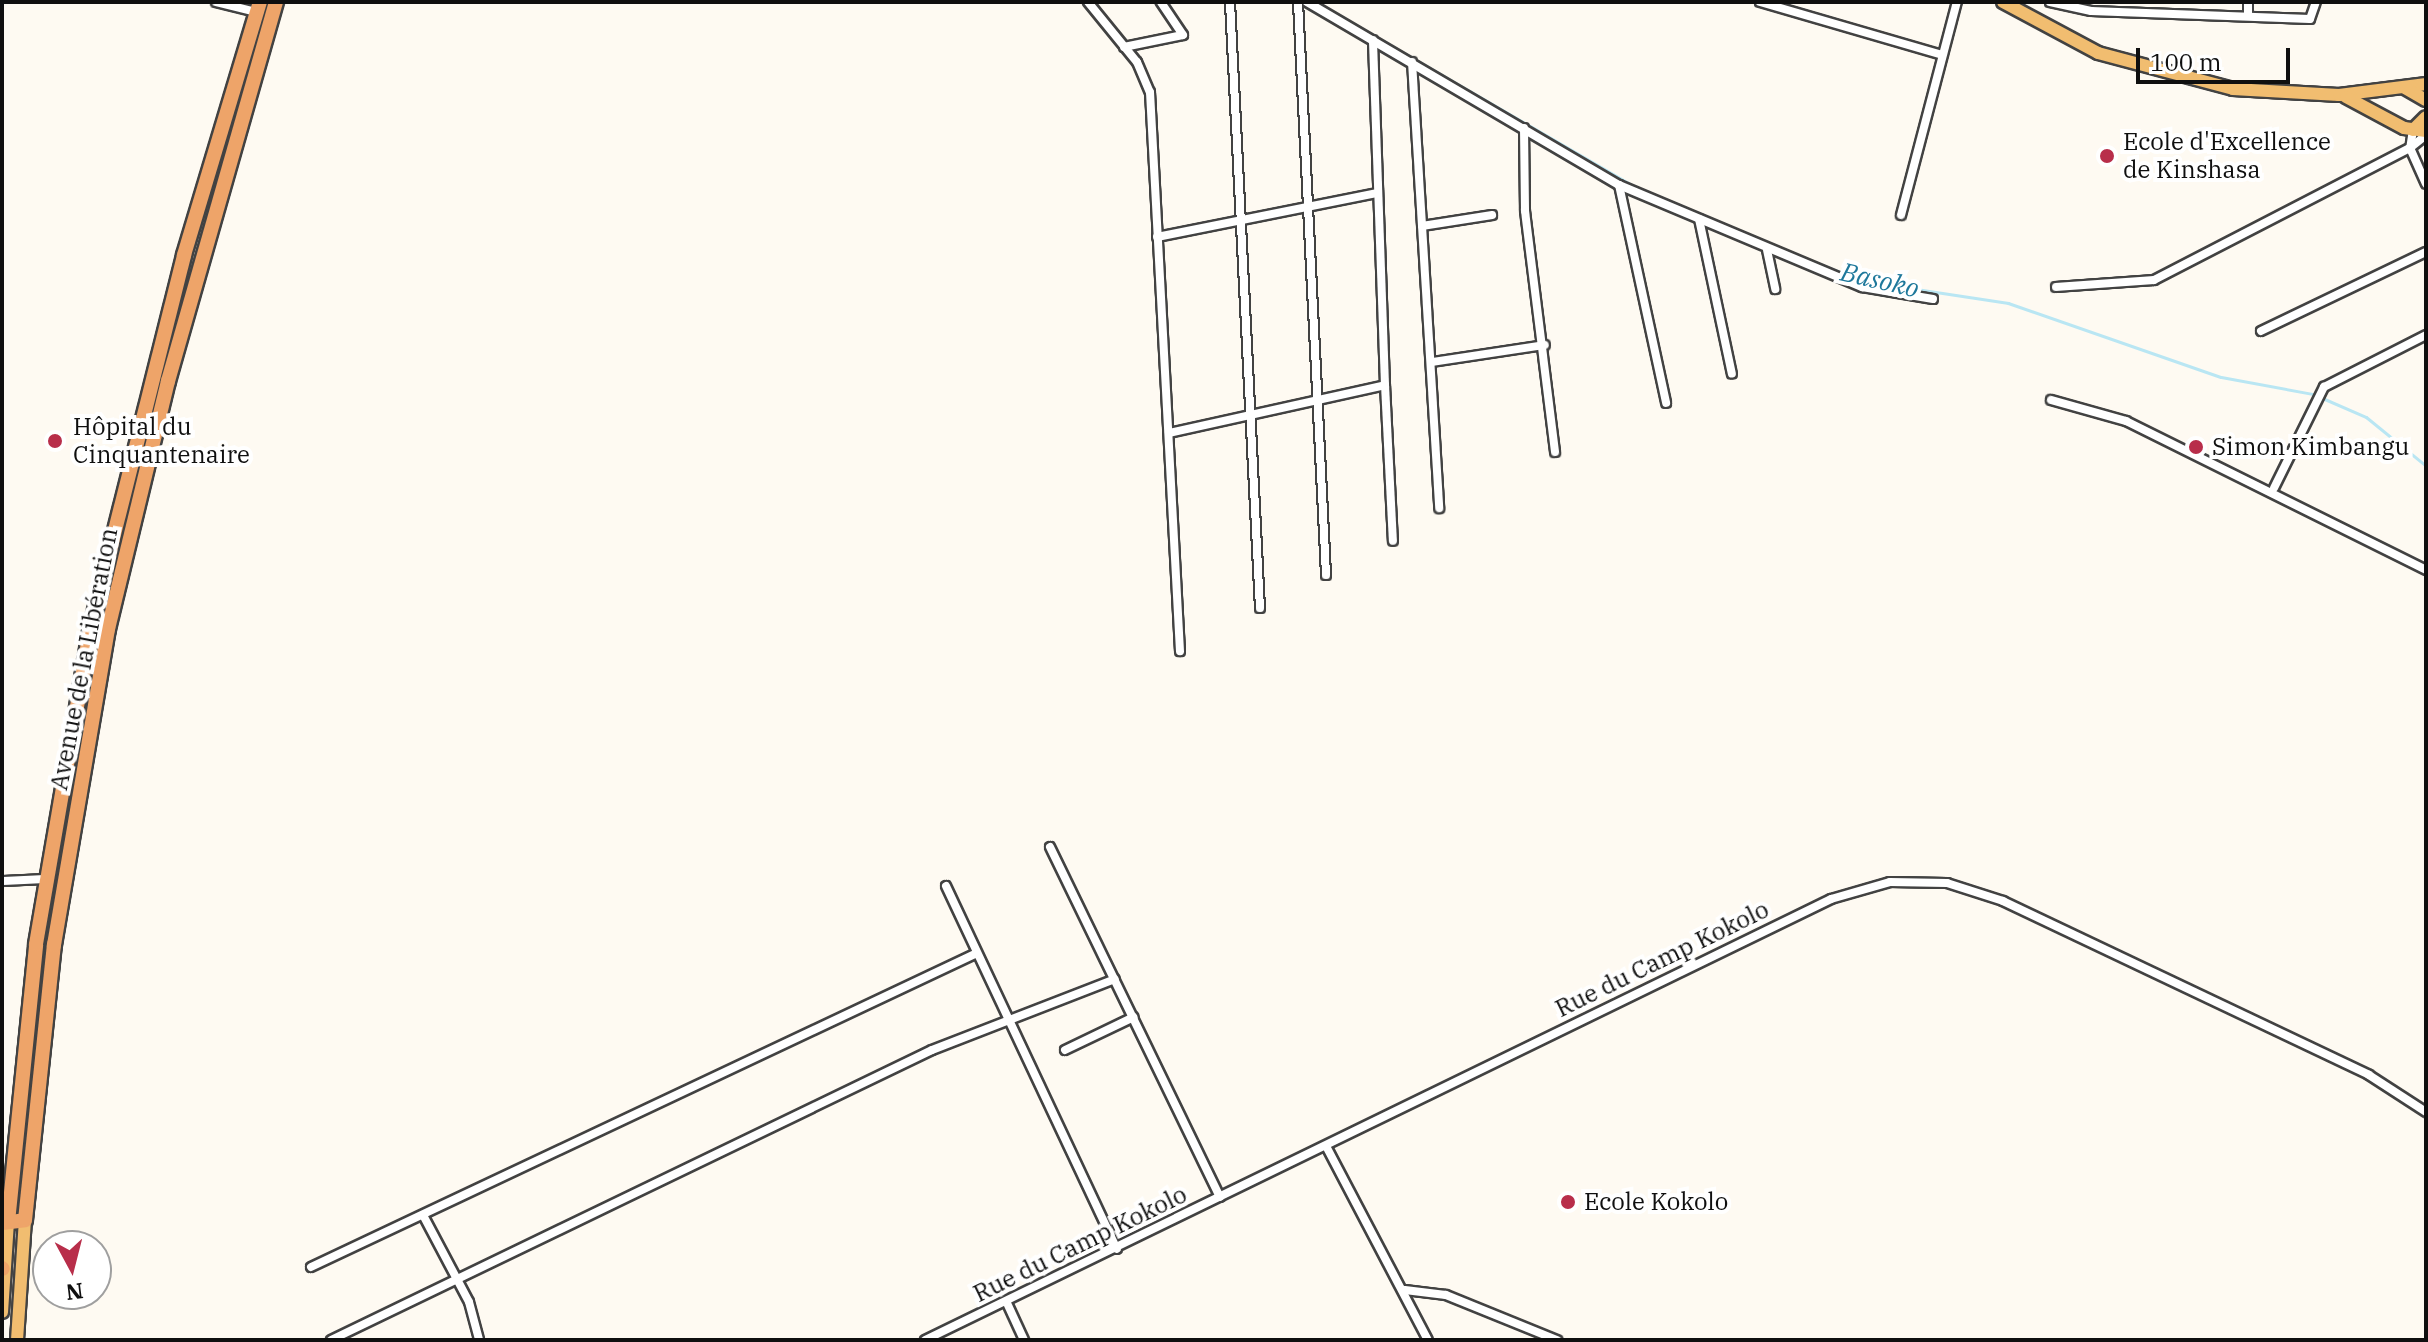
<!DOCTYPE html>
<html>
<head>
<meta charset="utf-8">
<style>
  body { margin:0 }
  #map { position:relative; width:2428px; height:1342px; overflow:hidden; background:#fefaf2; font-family:"IBM Plex Serif",serif }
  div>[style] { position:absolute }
  .stream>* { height:3px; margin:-1.5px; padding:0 1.5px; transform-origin:1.5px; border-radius:1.5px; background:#b9e6f3 }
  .roads { filter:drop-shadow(2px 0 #424242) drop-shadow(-2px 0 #424242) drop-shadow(0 2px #424242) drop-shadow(0 -2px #424242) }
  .minor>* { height:8px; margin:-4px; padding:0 4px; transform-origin:4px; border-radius:4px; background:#fff }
  .primary>* { height:12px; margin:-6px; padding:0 6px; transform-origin:6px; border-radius:6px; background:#f1bd70 }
  .trunk>* { height:14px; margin:-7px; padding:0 7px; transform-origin:7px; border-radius:7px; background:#eea469 }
  .dots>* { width:22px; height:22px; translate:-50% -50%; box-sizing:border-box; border:4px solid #fff; border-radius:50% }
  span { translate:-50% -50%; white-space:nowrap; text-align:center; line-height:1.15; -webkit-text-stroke:8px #fff; paint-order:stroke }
  .poi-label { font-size:24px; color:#0f0f0f }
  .left { translate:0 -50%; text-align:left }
  .street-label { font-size:24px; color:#0f0f0f }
  .water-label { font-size:26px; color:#1e789b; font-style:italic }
  .frame { position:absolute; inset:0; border:4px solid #0f0f0f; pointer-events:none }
  .north { position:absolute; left:32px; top:1230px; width:80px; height:80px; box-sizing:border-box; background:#fff; border:2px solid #9f9f9f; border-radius:50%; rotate:173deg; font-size:22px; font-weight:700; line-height:32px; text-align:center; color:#0f0f0f }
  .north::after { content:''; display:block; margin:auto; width:28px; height:36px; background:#b82e4a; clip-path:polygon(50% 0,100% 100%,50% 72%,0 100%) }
  .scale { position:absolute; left:2136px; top:48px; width:154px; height:36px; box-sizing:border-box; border:4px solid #0f0f0f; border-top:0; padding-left:10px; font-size:24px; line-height:28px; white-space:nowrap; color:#0f0f0f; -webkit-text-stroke:6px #fff; paint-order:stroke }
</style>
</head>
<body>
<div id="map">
  <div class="stream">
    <div style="left:1316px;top:2px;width:372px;rotate:30.1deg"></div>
    <div style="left:1766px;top:243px;width:104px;rotate:21.4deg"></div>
    <div style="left:1863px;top:281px;width:147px;rotate:8.6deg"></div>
    <div style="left:2008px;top:303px;width:225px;rotate:19.2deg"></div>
    <div style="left:2221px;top:377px;width:94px;rotate:10.5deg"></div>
    <div style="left:2313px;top:394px;width:58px;rotate:23.5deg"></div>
    <div style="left:2366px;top:417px;width:77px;rotate:39.2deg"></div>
  </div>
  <div class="roads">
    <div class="minor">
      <div style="left:216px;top:2px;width:41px;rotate:14deg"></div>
      <div style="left:1088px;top:2px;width:77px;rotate:50.8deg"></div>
      <div style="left:1137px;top:62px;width:33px;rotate:67deg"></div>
      <div style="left:1150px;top:92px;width:560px;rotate:86.93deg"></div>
      <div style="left:1230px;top:2px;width:607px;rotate:87.17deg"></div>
      <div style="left:1298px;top:2px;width:574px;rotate:87.2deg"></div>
      <div style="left:1307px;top:2px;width:362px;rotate:30.4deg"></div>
      <div style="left:1619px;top:185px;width:264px;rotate:22.8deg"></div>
      <div style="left:1862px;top:287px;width:72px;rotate:9.6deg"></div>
      <div style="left:1760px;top:2px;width:190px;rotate:16.2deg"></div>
      <div style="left:2050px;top:2px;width:42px;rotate:12.4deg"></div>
      <div style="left:2091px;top:11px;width:219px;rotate:2.1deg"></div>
      <div style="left:2310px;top:19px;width:18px;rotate:-71deg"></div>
      <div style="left:2248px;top:16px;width:14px;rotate:-90deg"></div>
      <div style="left:1124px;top:47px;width:60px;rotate:-11.5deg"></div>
      <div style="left:1183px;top:35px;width:40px;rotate:-124deg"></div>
      <div style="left:1412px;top:62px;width:447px;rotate:86.5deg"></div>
      <div style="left:1524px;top:128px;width:83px;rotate:89.3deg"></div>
      <div style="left:1525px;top:211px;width:243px;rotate:82.9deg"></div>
      <div style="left:2413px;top:130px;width:18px;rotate:99deg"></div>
      <div style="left:2410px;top:148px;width:21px;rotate:-39deg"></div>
      <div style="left:1619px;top:185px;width:223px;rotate:77.8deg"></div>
      <div style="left:1901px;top:215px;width:220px;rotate:-75.3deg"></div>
      <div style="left:1699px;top:219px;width:158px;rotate:78deg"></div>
      <div style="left:1422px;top:226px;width:71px;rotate:-8.9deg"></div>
      <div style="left:1157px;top:237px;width:225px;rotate:-11.3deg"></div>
      <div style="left:1767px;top:250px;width:40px;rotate:78deg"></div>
      <div style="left:2056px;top:287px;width:98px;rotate:-4.1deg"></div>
      <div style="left:2154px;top:280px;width:288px;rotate:-27.3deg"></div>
      <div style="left:2410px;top:148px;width:39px;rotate:66deg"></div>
      <div style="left:2261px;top:331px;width:183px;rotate:-25.6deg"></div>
      <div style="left:1432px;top:362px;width:114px;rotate:-8.6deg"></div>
      <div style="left:1385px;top:385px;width:156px;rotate:87.1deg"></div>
      <div style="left:2051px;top:400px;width:78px;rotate:15.6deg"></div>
      <div style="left:2126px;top:421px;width:335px;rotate:26.4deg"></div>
      <div style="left:1169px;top:433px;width:221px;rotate:-12.5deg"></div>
      <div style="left:1385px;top:385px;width:345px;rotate:-92deg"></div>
      <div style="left:2274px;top:488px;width:113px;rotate:-63.7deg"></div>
      <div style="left:2324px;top:387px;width:114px;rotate:-27deg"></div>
      <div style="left:1050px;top:847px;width:389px;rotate:64.1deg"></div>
      <div style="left:2px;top:881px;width:44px;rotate:-2.6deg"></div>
      <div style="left:946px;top:886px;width:401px;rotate:64.8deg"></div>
      <div style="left:1065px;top:1050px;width:76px;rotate:-25.6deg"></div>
      <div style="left:1326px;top:1146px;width:219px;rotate:62.3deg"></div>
      <div style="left:423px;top:1215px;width:98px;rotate:62.1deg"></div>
      <div style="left:469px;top:1302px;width:39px;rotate:75deg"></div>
      <div style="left:311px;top:1267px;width:736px;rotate:-25.24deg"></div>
      <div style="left:1405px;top:1290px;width:41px;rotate:7deg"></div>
      <div style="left:1446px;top:1295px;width:120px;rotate:22.1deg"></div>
      <div style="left:1007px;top:1303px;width:41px;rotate:65.3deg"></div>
      <div style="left:331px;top:1340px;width:667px;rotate:-25.76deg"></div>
      <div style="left:932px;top:1050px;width:196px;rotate:-21.2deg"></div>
      <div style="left:925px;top:1340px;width:1008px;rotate:-25.95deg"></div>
      <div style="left:1831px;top:899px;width:61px;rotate:-16.1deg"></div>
      <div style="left:1890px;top:882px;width:57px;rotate:1deg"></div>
      <div style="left:1947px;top:883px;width:59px;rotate:17.8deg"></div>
      <div style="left:2003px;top:901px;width:405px;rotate:25.4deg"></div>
      <div style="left:2369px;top:1075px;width:68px;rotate:33deg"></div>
    </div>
    <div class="primary">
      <div style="left:2003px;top:2px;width:108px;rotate:28.2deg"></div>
      <div style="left:2098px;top:53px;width:140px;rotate:14.9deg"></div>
      <div style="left:2233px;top:89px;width:106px;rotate:3.2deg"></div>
      <div style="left:2339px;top:95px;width:88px;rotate:-7.2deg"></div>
      <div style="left:2405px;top:88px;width:24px;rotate:30deg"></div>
      <div style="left:2346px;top:97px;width:66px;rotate:28.1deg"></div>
      <div style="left:2404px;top:128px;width:22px;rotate:8deg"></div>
      <div style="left:2413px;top:130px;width:18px;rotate:-45deg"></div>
      <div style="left:2px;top:1312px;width:90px;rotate:-86.2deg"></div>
      <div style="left:17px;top:1340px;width:120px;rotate:-86.2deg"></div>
    </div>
    <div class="trunk">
      <div style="left:8px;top:1222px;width:279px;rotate:-84.2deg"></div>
      <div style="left:36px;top:944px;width:323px;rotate:-80.2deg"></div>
      <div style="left:91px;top:626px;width:382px;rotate:-75.9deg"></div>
      <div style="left:184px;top:255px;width:264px;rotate:-73.3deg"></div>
      <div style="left:2px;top:1223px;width:23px;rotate:-7deg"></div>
      <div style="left:25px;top:1220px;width:277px;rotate:-84deg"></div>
      <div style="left:54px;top:945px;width:321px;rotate:-80.3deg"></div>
      <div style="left:108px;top:629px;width:255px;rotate:-76.4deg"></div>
      <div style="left:168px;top:381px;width:394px;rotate:-74.1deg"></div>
      <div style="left:2px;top:1268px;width:1px;rotate:45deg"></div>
    </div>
  </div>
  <div class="dots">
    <div style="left:2107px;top:156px;background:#b82e4a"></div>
    <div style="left:55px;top:441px;background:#b82e4a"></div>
    <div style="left:2196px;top:447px;background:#b82e4a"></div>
    <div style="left:1568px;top:1202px;background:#b82e4a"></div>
  </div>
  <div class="poi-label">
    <span class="left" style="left:2123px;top:156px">Ecole d'Excellence<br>de Kinshasa</span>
    <span class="left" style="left:73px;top:441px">Hôpital du<br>Cinquantenaire</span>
    <span class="left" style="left:2212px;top:447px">Simon Kimbangu</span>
    <span class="left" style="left:1584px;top:1202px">Ecole Kokolo</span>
  </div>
  <div class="street-label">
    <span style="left:84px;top:659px;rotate:-79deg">Avenue de la Libération</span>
    <span style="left:1662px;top:959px;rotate:-26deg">Rue du Camp Kokolo</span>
    <span style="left:1080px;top:1244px;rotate:-26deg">Rue du Camp Kokolo</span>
  </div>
  <div class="water-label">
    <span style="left:1880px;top:280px;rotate:13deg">Basoko</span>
  </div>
  <div class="frame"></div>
  <div class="north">N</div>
  <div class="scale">100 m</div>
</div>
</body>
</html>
